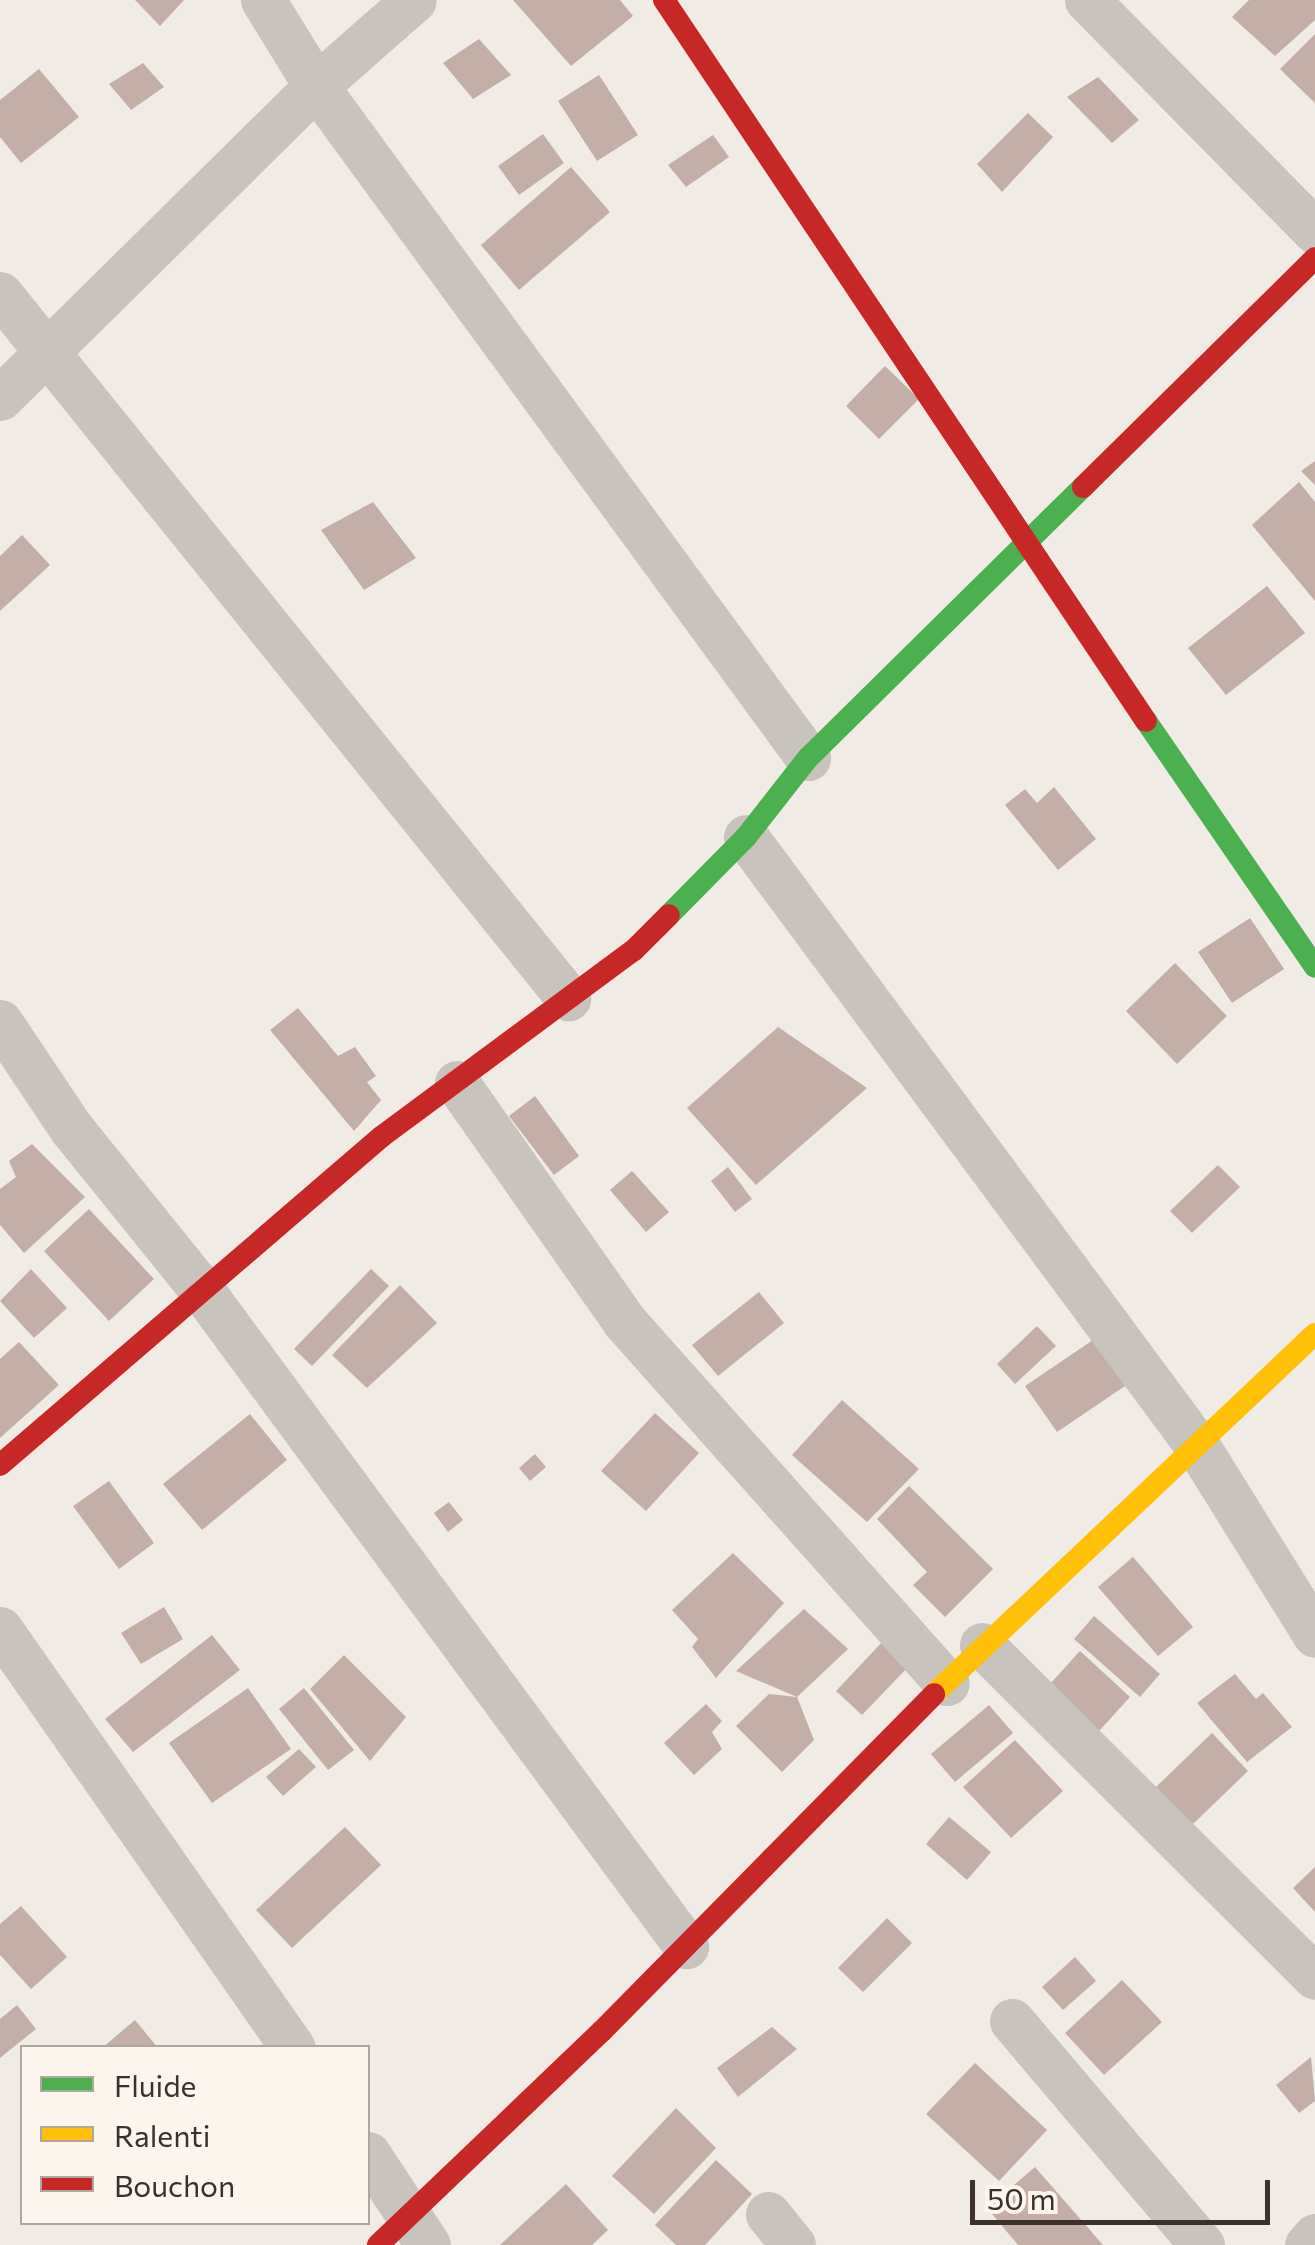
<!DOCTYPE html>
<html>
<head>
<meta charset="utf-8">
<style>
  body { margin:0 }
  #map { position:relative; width:1315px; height:2245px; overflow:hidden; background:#f0ebe5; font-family:Commissioner,sans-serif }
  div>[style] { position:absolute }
  .building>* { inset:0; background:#c3afa7 }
  .street>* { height:45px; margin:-22.5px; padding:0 22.5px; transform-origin:22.5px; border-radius:22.5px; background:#c9c3be }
  .fast>* { height:22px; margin:-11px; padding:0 11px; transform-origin:11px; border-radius:11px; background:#4caf50 }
  .slow>* { height:22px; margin:-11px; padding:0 11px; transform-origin:11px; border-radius:11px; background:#ffc107 }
  .jam>* { height:22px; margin:-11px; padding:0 11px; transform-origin:11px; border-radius:11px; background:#c62828 }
  span { translate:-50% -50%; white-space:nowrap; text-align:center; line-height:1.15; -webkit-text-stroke:8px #fbf5ee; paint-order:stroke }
  .legend { position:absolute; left:20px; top:2045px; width:350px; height:180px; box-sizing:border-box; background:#fbf5ee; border:2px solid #aea6a0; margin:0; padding:12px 18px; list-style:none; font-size:30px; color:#3b302b }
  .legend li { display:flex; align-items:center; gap:20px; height:50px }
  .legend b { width:50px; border:2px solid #aea6a0 }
  .scale { position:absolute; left:970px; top:2180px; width:300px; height:45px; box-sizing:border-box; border:5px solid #3b302b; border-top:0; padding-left:12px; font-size:30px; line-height:35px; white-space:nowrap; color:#3b302b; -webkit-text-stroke:8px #fbf5ee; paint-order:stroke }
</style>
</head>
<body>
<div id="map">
  <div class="building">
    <div style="clip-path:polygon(135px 0,184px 0,160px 26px)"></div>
    <div style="clip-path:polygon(513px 0,620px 0,633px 16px,571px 66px)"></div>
    <div style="clip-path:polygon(1249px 0,1315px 0,1315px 20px,1275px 56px,1232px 17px)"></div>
    <div style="clip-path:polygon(1315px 34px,1315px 103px,1280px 69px)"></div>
    <div style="clip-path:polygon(479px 39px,511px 75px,473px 99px,443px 63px)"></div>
    <div style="clip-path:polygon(143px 63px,164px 87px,131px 110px,109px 84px)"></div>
    <div style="clip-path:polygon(39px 69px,79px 117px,21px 163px,0 137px,0 100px)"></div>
    <div style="clip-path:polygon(599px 75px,638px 135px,597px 161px,558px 101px)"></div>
    <div style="clip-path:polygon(1098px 77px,1139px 120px,1112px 143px,1067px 97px)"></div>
    <div style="clip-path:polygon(1028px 113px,1053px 137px,1002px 192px,977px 164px)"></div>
    <div style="clip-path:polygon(543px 134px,564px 163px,519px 195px,498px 166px)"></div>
    <div style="clip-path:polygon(713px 135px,729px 157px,686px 187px,668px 165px)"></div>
    <div style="clip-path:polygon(571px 167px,610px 212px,519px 290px,481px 245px)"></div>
    <div style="clip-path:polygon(885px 366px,919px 399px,879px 439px,846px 406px)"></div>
    <div style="clip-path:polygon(1315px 461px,1315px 485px,1301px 471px)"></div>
    <div style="clip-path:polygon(1299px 482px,1315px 502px,1315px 601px,1252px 525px)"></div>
    <div style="clip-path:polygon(373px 502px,416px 558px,364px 590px,321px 530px)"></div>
    <div style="clip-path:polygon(22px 535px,50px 565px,0 611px,0 556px)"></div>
    <div style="clip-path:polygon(1267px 586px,1305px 633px,1226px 695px,1188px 648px)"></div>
    <div style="clip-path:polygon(1054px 787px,1096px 839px,1058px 870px,1005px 805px,1025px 789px,1037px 803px)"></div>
    <div style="clip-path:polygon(1250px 918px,1284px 969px,1232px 1003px,1198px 952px)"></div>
    <div style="clip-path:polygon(1175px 963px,1227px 1016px,1177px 1064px,1126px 1011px)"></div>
    <div style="clip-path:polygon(298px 1008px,338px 1056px,355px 1047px,376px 1076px,367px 1082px,381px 1100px,354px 1131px,270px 1030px)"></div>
    <div style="clip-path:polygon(778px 1027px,867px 1088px,756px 1185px,687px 1108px)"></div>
    <div style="clip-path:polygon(535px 1096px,579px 1156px,554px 1175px,509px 1116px)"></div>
    <div style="clip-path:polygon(32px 1144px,85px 1197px,24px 1253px,0 1225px,0 1189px,16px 1177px,9px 1161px)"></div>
    <div style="clip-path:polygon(1218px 1165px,1240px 1187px,1192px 1233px,1170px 1211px)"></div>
    <div style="clip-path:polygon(728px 1167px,752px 1199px,735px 1212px,711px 1181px)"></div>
    <div style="clip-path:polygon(632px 1171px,669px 1212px,646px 1232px,610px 1190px)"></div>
    <div style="clip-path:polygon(89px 1209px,154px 1279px,109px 1321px,44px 1251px)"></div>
    <div style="clip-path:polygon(31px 1269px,67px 1308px,34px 1338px,0 1301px)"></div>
    <div style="clip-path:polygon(371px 1269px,389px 1286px,312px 1366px,294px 1349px)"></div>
    <div style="clip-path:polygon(400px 1285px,437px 1323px,367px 1388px,332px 1355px)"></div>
    <div style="clip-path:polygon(759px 1292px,784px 1323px,718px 1376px,692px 1345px)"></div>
    <div style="clip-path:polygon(1037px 1326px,1056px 1346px,1015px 1384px,997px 1364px)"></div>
    <div style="clip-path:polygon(1096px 1338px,1128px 1384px,1057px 1432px,1025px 1386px)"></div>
    <div style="clip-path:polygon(19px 1342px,59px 1385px,0 1438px,0 1359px)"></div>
    <div style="clip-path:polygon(842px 1400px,919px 1469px,867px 1522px,792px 1455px)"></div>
    <div style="clip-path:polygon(655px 1413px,699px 1453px,646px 1511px,601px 1471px)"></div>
    <div style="clip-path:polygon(250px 1414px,287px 1460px,202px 1530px,163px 1484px)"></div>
    <div style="clip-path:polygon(535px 1454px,546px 1467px,530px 1481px,519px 1468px)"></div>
    <div style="clip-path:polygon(109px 1481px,154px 1543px,119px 1569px,73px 1506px)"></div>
    <div style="clip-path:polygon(909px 1486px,993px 1569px,945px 1617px,913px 1585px,927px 1572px,877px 1519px)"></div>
    <div style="clip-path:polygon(449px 1502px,463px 1520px,448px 1532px,434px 1513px)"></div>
    <div style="clip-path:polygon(733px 1553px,784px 1603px,716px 1678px,692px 1647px,698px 1639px,672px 1610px)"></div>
    <div style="clip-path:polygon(1133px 1557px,1193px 1627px,1158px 1656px,1098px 1587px)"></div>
    <div style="clip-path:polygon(164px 1607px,183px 1639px,141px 1664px,121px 1633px)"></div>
    <div style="clip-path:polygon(804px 1609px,848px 1649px,797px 1697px,736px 1671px)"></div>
    <div style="clip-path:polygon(1094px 1616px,1160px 1674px,1140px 1697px,1074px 1639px)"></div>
    <div style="clip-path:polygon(212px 1635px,240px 1670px,133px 1752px,105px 1719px)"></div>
    <div style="clip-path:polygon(883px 1641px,909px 1666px,862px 1715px,836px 1691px)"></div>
    <div style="clip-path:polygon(1080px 1651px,1130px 1697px,1089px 1742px,1039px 1696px)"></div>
    <div style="clip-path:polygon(344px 1655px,406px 1717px,370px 1761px,310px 1689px)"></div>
    <div style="clip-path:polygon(1235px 1674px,1256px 1699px,1263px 1693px,1292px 1727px,1247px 1762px,1197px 1703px)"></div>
    <div style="clip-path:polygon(248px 1688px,291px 1749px,212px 1803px,169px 1743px)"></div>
    <div style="clip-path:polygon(304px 1688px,354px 1750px,328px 1770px,279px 1709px)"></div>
    <div style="clip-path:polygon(769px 1694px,797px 1697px,814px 1740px,782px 1772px,736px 1726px)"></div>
    <div style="clip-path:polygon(706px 1704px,722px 1721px,712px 1732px,722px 1749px,694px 1775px,664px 1743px)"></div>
    <div style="clip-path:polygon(989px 1705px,1013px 1733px,955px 1782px,931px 1754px)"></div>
    <div style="clip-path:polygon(1212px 1733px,1248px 1771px,1191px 1826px,1155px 1788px)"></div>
    <div style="clip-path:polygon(1015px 1740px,1063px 1791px,1011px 1838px,963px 1787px)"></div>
    <div style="clip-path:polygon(299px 1749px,316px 1767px,283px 1796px,266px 1777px)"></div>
    <div style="clip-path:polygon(949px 1817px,991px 1852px,967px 1880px,926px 1844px)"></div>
    <div style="clip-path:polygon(345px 1827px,381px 1865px,292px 1948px,256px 1910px)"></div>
    <div style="clip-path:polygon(1315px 1867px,1315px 1912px,1293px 1888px)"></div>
    <div style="clip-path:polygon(21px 1906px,67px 1957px,31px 1989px,0 1955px,0 1924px)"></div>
    <div style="clip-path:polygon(887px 1918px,912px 1943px,863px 1992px,838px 1968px)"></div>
    <div style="clip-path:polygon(1075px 1957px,1096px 1981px,1063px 2010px,1042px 1987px)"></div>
    <div style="clip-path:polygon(1122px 1980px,1162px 2022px,1104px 2075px,1065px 2033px)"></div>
    <div style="clip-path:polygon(17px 2005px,36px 2029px,0 2058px,0 2019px)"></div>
    <div style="clip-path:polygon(135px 2020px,158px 2048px,102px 2048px)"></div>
    <div style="clip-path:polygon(772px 2027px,797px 2049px,738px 2097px,717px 2068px)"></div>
    <div style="clip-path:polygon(1311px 2057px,1315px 2101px,1299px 2113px,1276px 2085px)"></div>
    <div style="clip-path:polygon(975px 2063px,1047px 2130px,999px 2181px,926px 2114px)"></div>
    <div style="clip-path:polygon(676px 2108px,716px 2148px,654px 2214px,612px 2176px)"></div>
    <div style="clip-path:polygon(716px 2160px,752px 2194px,705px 2245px,676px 2245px,655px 2225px)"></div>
    <div style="clip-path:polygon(1035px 2167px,1103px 2245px,1018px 2245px,987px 2208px)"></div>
    <div style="clip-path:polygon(566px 2184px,608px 2230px,592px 2245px,500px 2245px)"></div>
  </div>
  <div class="street">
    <div style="left:263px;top:0;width:101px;rotate:58.4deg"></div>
    <div style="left:316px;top:86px;width:833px;rotate:53.79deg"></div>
    <div style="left:1087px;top:0;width:325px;rotate:45.4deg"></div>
    <div style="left:0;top:294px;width:905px;rotate:51.1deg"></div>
    <div style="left:0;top:398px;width:444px;rotate:-44.6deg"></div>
    <div style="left:316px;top:86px;width:130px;rotate:-41.3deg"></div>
    <div style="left:746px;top:837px;width:759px;rotate:53.46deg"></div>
    <div style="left:1198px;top:1447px;width:221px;rotate:58.1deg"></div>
    <div style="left:0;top:1022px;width:128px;rotate:56.2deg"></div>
    <div style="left:71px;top:1128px;width:207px;rotate:51.1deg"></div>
    <div style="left:201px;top:1289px;width:817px;rotate:53.57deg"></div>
    <div style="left:457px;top:1083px;width:291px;rotate:54.9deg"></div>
    <div style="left:624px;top:1321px;width:485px;rotate:48.3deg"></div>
    <div style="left:0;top:1629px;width:511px;rotate:55.04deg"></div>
    <div style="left:982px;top:1645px;width:470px;rotate:44.9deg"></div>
    <div style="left:1012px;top:2021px;width:294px;rotate:49.7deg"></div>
    <div style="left:368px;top:2154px;width:109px;rotate:56.6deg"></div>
    <div style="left:768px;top:2214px;width:40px;rotate:51deg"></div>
    <div style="left:1307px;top:2245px;width:12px;rotate:-48deg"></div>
  </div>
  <div class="fast">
    <div style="left:1146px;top:721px;width:298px;rotate:55.5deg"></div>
    <div style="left:669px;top:915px;width:110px;rotate:-45.4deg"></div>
    <div style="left:746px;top:837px;width:100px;rotate:-51.9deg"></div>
    <div style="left:808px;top:758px;width:386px;rotate:-44.6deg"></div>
  </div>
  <div class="slow">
    <div style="left:934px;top:1694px;width:524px;rotate:-43.38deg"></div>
  </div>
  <div class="jam">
    <div style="left:664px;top:0;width:867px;rotate:56.24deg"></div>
    <div style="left:1083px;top:487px;width:326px;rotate:-44.6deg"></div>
    <div style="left:0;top:1465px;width:503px;rotate:-40.72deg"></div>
    <div style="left:381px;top:1137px;width:315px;rotate:-36.5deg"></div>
    <div style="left:634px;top:950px;width:49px;rotate:-45deg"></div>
    <div style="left:378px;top:2245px;width:310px;rotate:-43.7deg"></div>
    <div style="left:602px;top:2031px;width:473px;rotate:-45.4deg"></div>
  </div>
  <ul class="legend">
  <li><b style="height:12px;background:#4caf50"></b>Fluide</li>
  <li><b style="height:12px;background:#ffc107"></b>Ralenti</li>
  <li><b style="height:12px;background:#c62828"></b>Bouchon</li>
  </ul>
  <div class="scale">50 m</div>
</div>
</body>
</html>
